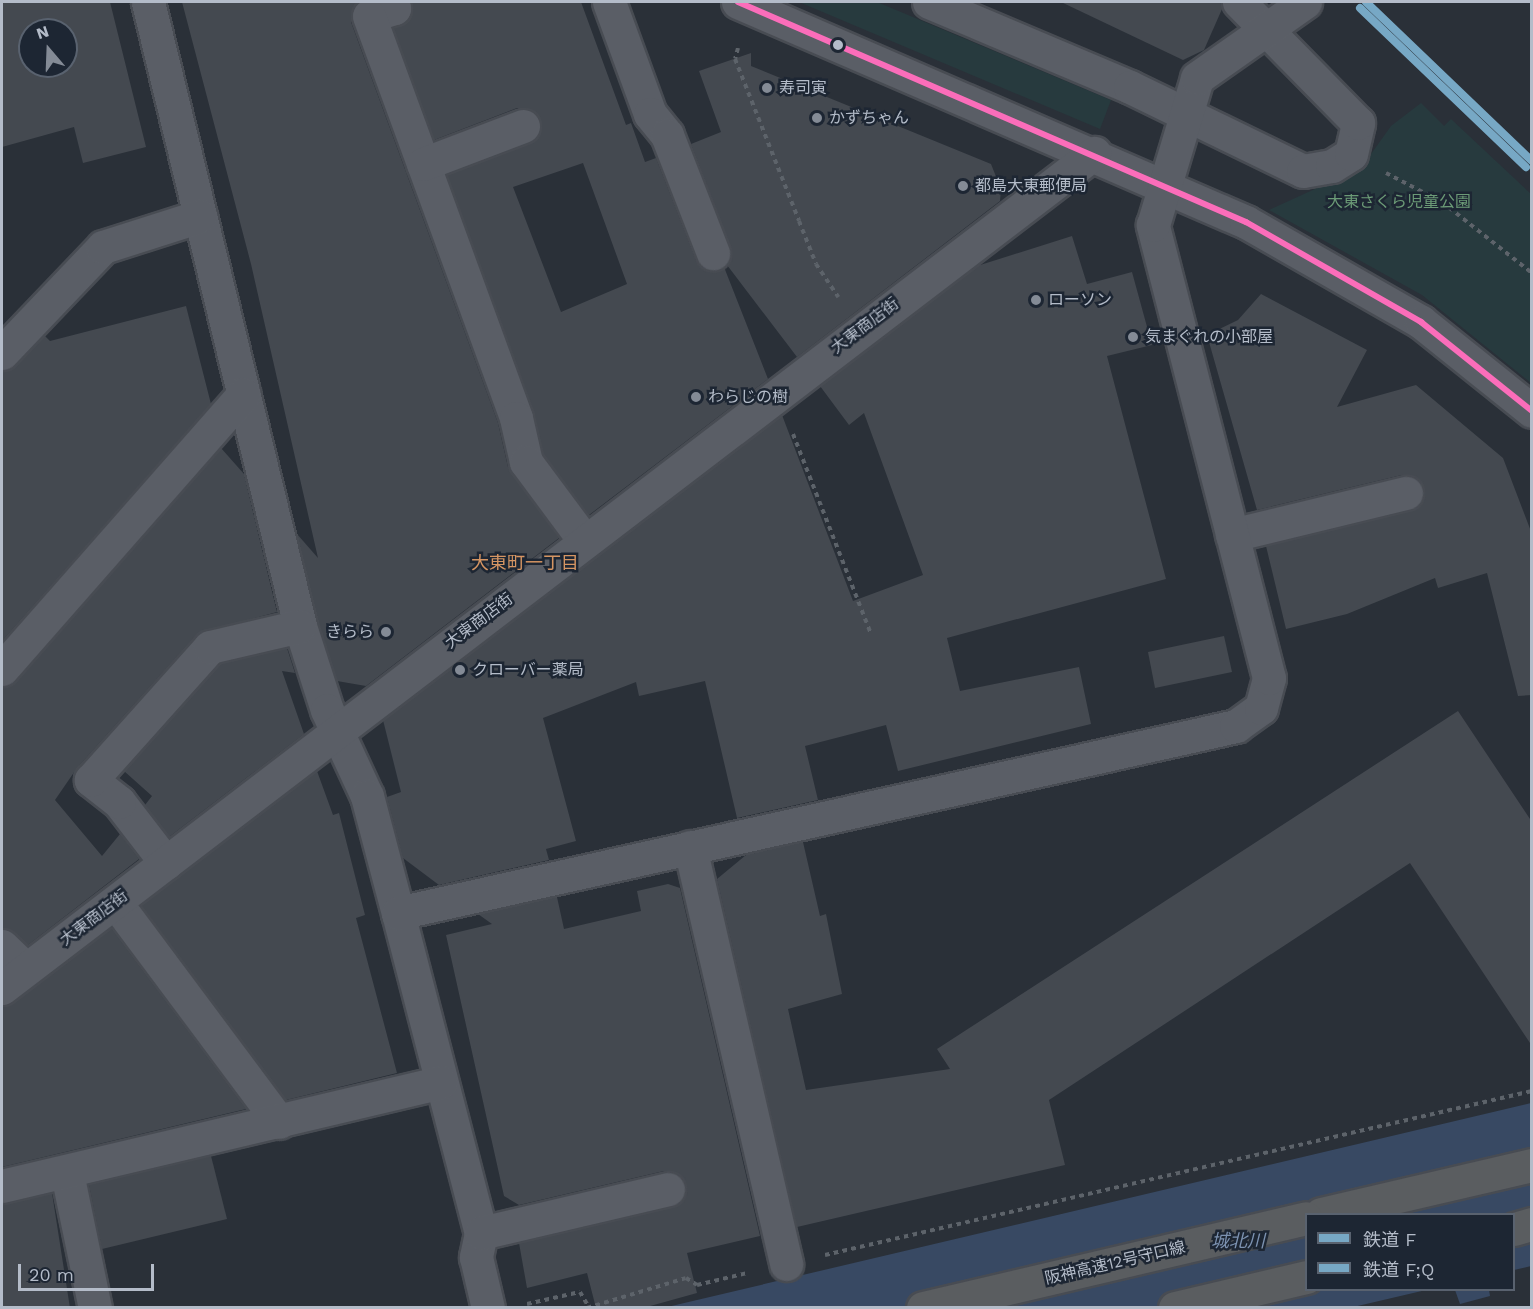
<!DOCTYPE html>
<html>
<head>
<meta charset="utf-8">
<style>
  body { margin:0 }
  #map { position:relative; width:1533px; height:1309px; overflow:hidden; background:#2a3038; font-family:"Work Sans","Noto Sans JP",sans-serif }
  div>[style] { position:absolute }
  .green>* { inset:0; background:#273a3e }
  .water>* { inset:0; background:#384963 }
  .building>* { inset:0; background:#444950 }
  .path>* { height:4px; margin-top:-2px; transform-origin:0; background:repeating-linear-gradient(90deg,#5d636a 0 4.5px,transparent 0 9px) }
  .roads { filter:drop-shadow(2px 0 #484c53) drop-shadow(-2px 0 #484c53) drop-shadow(0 2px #484c53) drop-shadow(0 -2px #484c53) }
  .minor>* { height:33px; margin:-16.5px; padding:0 16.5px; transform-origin:16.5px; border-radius:16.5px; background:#5a5e66 }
  .highway>* { height:33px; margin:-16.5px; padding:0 16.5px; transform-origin:16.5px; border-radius:16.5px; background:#5a5d60 }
  .bus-1>* { height:6px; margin:-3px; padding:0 3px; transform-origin:3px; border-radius:3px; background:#fb6dba }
  .rail-1>* { height:8px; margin:-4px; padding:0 4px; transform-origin:4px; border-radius:4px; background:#77a8c5 }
  .rail-2>* { height:8px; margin:-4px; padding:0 4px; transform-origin:4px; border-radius:4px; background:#77a8c5 }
  .dots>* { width:16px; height:16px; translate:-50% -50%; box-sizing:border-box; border:3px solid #1d2633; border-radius:50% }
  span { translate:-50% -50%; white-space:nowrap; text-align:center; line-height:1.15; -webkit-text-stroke:5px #1d2633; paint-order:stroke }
  .poi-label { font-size:16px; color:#b4bcc9 }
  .left { translate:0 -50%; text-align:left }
  .right { translate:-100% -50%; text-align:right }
  .park-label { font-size:16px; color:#6b9a76 }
  .street-label { font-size:16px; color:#b4bcc9 }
  .neighbourhood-label { font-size:18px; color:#d59563 }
  .water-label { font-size:18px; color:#7c92b1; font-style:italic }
  .frame { position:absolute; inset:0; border:3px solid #b4bcc9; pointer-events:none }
  .legend { position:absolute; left:1305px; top:1213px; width:210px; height:78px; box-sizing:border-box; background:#1d2633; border:2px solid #59626f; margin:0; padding:8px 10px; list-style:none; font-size:18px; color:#b4bcc9 }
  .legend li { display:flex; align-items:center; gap:12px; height:30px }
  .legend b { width:30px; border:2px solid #59626f }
  .north { position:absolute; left:18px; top:18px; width:60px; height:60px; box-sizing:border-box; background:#1d2633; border:2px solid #59626f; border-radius:50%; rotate:341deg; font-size:16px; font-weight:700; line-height:24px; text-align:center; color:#b4bcc9 }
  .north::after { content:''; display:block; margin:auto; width:21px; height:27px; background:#848b96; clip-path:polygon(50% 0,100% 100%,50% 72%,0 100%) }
  .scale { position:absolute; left:18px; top:1264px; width:136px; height:27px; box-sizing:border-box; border:3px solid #b4bcc9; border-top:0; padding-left:8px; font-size:18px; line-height:21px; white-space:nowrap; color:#b4bcc9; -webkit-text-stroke:4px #1d2633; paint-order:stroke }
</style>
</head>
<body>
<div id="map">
  <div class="green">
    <div style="clip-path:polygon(799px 2px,877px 2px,1111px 100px,1100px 129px)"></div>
    <div style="clip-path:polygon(1421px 103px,1444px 126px,1451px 119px,1531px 194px,1531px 383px,1422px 295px,1269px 210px,1361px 168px,1391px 126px)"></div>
  </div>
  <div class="water">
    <div style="clip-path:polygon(1531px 1103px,1531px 1266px,1514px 1270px,1514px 1214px,1306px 1214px,1306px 1290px,1426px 1290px,1349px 1308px,663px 1308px)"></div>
    <div style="clip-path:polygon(1455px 1290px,1489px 1290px,1490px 1296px,1460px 1304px)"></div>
  </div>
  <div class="building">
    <div style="clip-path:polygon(evenodd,2px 2px,110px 2px,146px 147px,83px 163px,74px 127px,2px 147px,2px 2px,30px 30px,66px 30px,66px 66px,30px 66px,30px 30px)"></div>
    <div style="clip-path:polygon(182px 2px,358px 2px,351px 22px,498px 423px,508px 467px,559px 538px,366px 686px,337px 681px,318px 621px,297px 534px,318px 558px,251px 264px)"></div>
    <div style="clip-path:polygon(evenodd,411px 2px,581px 2px,626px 125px,631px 123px,645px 162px,656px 158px,696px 260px,710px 271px,724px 267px,768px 379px,589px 515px,543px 454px,534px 412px,447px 175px,530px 143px,538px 137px,541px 120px,534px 111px,517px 108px,434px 140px,393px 28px,409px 19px,411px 2px,583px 163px,627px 284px,561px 312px,513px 187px,583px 163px)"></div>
    <div style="clip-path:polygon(1061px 2px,1221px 2px,1222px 9px,1204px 50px,1183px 60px)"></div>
    <div style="clip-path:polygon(751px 53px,751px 66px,991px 164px,1001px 189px,1000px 201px,797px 357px,727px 265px,730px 246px,691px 144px,721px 132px,699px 71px)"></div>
    <div style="clip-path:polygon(1072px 236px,1087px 284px,1132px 272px,1152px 345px,1107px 356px,1166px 579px,947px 638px,960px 691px,1079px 667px,1091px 724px,898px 771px,886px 725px,805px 746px,818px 800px,737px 818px,705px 681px,639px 696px,636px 682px,543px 718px,576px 841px,546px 849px,549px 860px,439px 885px,403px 858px,387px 797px,401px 792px,383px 720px,782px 415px,853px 601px,923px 575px,864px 413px,849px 425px,820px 386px,977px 266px)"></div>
    <div style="clip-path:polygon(1261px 294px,1367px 350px,1337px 407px,1416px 385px,1503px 458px,1532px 534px,1532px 695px,1518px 696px,1487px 573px,1438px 588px,1435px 578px,1347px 614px,1286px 629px,1266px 546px,1410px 511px,1419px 506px,1424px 489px,1419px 480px,1402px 475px,1257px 510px,1207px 335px,1238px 320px)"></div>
    <div style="clip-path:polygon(186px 306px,211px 404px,2px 641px,2px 371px,16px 366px,45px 336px,50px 341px)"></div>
    <div style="clip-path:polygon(221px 448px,244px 474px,277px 612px,197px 634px,77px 768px,55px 800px,102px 856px,120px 834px,139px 859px,28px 945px,2px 928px,2px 687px,16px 681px)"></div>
    <div style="clip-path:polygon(1224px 636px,1232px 672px,1155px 688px,1148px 652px)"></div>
    <div style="clip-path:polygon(287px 648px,295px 673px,282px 671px,304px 734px,169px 837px,145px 805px,152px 796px,124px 771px,220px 664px)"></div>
    <div style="clip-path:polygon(1458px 711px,1532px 822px,1532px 1046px,1410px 863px,1049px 1100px,1065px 1165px,797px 1227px,717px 879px,746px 855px,803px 842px,820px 916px,826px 914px,842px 994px,788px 1009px,806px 1090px,950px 1069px,937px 1049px)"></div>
    <div style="clip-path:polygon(317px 771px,333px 815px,339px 813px,365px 915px,356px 918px,397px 1073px,286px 1100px,141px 905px)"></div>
    <div style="clip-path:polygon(668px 884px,680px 888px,760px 1236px,687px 1253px,697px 1293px,643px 1308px,596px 1308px,587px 1273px,527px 1288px,519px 1243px,672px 1207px,686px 1195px,686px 1184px,681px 1176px,664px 1171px,519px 1205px,504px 1196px,446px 935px,492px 924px,478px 914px,557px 897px,564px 929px,641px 911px,637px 891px)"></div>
    <div style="clip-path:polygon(111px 928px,246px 1109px,2px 1167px,2px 1006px)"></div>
    <div style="clip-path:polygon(211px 1156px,227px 1219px,102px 1249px,89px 1185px)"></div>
    <div style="clip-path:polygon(52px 1193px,70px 1308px,2px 1308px,2px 1204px)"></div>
  </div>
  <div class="path">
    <div style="left:738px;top:48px;width:11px;rotate:105deg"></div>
    <div style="left:735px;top:59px;width:174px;rotate:68.4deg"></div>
    <div style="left:799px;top:221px;width:46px;rotate:68.4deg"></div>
    <div style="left:816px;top:264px;width:40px;rotate:56deg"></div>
    <div style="left:1386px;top:173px;width:63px;rotate:27.4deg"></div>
    <div style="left:1442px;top:202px;width:115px;rotate:38.3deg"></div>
    <div style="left:793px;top:434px;width:215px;rotate:68.7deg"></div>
    <div style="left:825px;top:1255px;width:726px;rotate:-13.06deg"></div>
    <div style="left:527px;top:1304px;width:54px;rotate:-12.8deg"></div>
    <div style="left:580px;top:1292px;width:14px;rotate:60deg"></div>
    <div style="left:587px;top:1308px;width:103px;rotate:-16.9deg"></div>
    <div style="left:686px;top:1278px;width:13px;rotate:32deg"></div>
    <div style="left:697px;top:1285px;width:51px;rotate:-13.5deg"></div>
  </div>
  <div class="roads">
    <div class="minor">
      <div style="left:148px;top:2px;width:642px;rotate:76.31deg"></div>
      <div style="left:300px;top:626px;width:88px;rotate:72.2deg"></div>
      <div style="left:327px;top:710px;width:95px;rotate:65.1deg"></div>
      <div style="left:367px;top:796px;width:121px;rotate:75.2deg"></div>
      <div style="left:398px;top:913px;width:331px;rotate:75.5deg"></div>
      <div style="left:481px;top:1233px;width:25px;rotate:102deg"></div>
      <div style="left:476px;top:1257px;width:52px;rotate:76.8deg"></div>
      <div style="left:391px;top:2px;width:7px;rotate:63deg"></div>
      <div style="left:394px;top:8px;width:26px;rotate:162deg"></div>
      <div style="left:369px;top:16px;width:428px;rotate:69.9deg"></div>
      <div style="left:516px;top:418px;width:45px;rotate:77.2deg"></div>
      <div style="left:526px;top:462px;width:97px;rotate:53.4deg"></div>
      <div style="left:609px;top:2px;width:119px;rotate:69.9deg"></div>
      <div style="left:650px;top:114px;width:27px;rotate:51deg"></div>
      <div style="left:667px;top:135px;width:127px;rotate:68.7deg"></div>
      <div style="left:738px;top:2px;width:554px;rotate:23.42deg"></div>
      <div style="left:1246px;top:222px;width:202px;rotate:29.7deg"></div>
      <div style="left:1421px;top:322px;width:142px;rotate:38.7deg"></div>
      <div style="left:929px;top:2px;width:218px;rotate:22.9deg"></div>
      <div style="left:1130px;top:87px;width:192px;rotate:25.9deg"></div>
      <div style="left:1303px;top:171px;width:29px;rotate:-10deg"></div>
      <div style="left:1332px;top:166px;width:22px;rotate:-32deg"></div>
      <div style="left:1351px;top:154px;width:32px;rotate:-77deg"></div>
      <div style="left:1358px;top:123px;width:170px;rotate:-134.5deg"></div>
      <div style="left:423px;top:164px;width:107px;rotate:-20.8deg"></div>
      <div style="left:2px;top:353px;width:146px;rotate:-46.4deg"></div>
      <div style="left:103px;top:247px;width:102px;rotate:-17.7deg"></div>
      <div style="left:1232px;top:535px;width:179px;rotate:-13.6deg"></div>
      <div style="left:2px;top:669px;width:366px;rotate:-48.7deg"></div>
      <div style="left:690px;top:847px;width:428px;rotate:77deg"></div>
      <div style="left:166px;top:863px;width:77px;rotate:-127.6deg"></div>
      <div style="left:119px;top:802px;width:36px;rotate:-142deg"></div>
      <div style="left:91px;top:780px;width:178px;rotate:-48.2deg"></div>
      <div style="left:210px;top:647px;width:92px;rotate:-13.1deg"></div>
      <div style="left:116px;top:903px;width:273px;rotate:53.3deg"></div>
      <div style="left:398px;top:913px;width:859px;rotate:-12.58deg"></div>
      <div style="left:1236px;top:726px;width:31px;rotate:-36deg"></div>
      <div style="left:1261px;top:708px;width:31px;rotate:-75deg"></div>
      <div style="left:1269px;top:678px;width:468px;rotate:-104.4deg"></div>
      <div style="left:1153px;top:225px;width:153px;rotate:-73.3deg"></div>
      <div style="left:1197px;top:78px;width:132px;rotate:-35.1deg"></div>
      <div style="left:2px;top:946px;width:33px;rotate:44deg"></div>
      <div style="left:2px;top:988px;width:1375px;rotate:-37.4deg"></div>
      <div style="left:67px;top:1173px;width:138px;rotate:78.3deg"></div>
      <div style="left:2px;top:1186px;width:451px;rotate:-13.3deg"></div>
      <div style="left:481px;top:1233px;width:192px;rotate:-13.2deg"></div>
    </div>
    <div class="highway">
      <div style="left:1321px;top:1214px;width:217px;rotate:-13.1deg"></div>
      <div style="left:1514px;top:1229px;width:19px;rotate:-16deg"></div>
      <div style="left:923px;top:1308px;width:393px;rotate:-13.2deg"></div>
      <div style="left:1175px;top:1308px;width:135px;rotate:-13.3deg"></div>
    </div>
  </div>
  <div class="bus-1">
    <div style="left:738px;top:2px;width:554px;rotate:23.42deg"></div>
    <div style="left:1246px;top:222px;width:202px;rotate:29.7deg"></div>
    <div style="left:1421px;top:322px;width:142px;rotate:38.7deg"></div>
  </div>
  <div class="rail-1">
    <div style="left:1366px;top:2px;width:230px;rotate:43.8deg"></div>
  </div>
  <div class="rail-2">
    <div style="left:1360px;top:8px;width:230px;rotate:43.8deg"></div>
  </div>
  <div class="dots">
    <div style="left:838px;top:45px;background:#b4bcc9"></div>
    <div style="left:767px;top:88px;background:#848b96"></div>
    <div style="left:817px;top:118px;background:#848b96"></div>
    <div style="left:963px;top:186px;background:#848b96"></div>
    <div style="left:1036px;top:300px;background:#848b96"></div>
    <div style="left:1133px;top:337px;background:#848b96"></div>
    <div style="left:696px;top:397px;background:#848b96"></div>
    <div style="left:386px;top:632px;background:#848b96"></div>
    <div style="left:460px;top:670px;background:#848b96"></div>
  </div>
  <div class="poi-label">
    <span class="left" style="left:779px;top:88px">寿司寅</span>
    <span class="left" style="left:829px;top:118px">かずちゃん</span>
    <span class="left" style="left:975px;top:186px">都島大東郵便局</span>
    <span class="left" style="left:1048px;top:300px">ローソン</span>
    <span class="left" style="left:1145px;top:337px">気まぐれの小部屋</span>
    <span class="left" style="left:708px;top:397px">わらじの樹</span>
    <span class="right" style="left:374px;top:632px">きらら</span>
    <span class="left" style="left:472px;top:670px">クローバー薬局</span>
  </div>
  <div class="park-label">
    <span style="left:1399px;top:202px">大東さくら児童公園</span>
  </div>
  <div class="street-label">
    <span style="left:865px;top:326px;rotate:-37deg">大東商店街</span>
    <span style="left:479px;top:621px;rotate:-37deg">大東商店街</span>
    <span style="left:94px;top:918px;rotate:-37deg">大東商店街</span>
    <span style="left:1115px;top:1263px;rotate:-13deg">阪神高速12号守口線</span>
  </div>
  <div class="neighbourhood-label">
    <span style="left:525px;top:563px">大東町一丁目</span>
  </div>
  <div class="water-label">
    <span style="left:1238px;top:1241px">城北川</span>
  </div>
  <div class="frame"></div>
  <ul class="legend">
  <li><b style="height:8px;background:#77a8c5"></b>鉄道 F</li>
  <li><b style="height:8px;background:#77a8c5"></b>鉄道 F;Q</li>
  </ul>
  <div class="north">N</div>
  <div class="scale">20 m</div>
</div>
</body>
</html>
